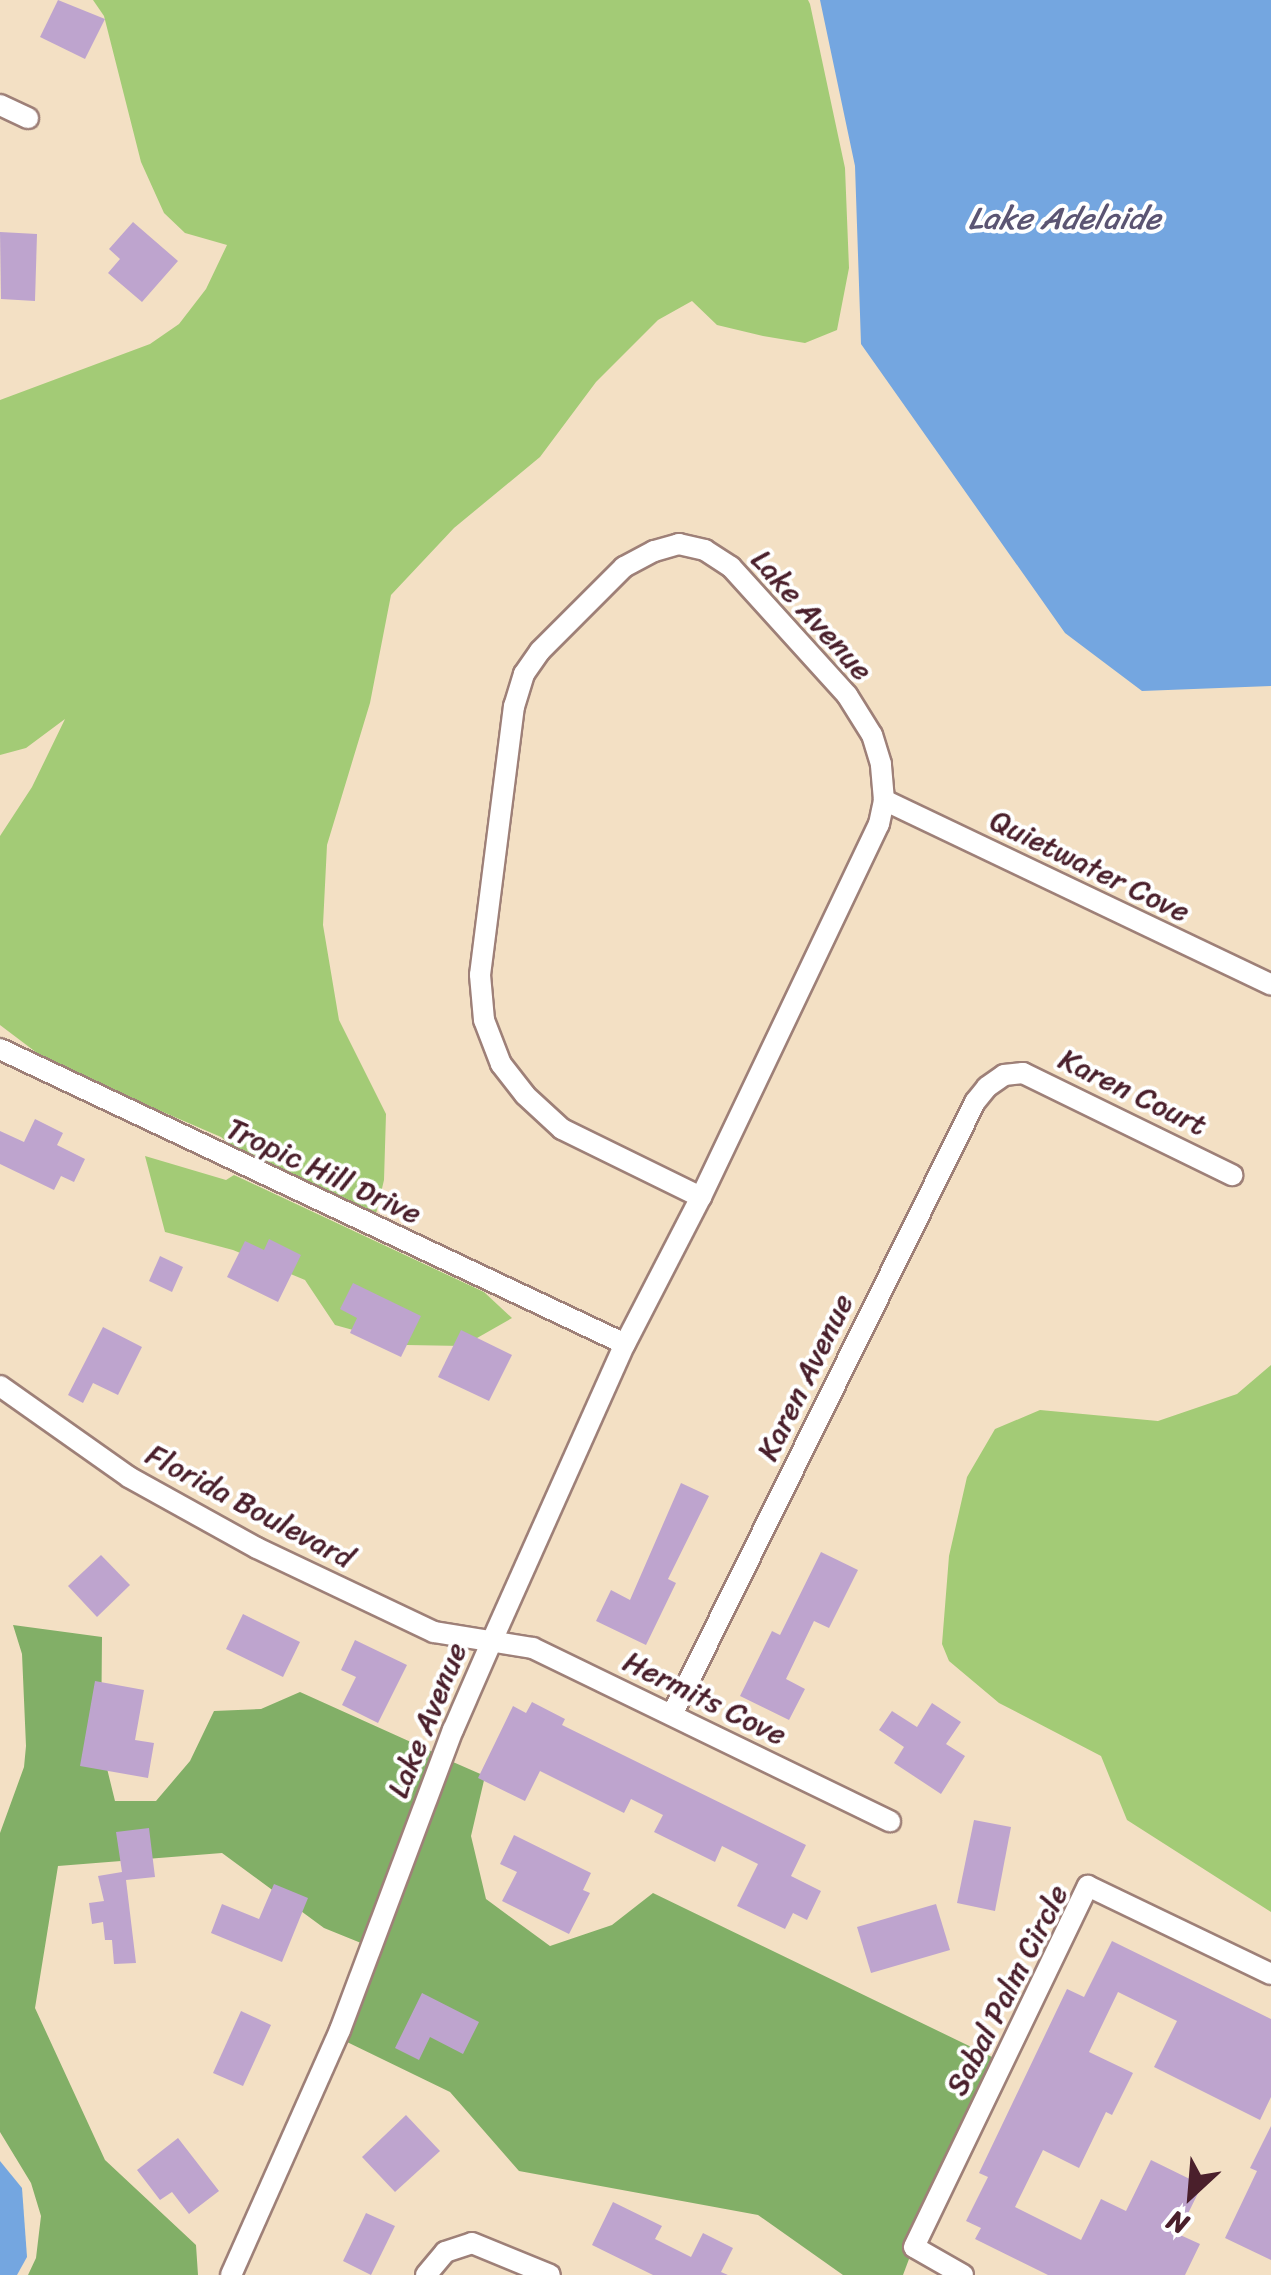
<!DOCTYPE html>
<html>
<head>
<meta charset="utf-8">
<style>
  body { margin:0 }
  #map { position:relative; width:1271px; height:2275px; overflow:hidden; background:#f3e0c4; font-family:Sriracha,sans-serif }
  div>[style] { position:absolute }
  .green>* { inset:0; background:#a3cb76 }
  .forest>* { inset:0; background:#82af67 }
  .water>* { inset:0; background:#74a6e0 }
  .building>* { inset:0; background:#bea4ce }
  .roads { filter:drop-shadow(2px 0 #9e8078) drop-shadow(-2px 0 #9e8078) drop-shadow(0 2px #9e8078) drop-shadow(0 -2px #9e8078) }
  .minor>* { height:20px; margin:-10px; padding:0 10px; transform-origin:10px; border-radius:10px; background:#fff }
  span { translate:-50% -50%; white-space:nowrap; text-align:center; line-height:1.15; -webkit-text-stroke:8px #fff; paint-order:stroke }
  .street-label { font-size:30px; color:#4a1f2b }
  .water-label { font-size:32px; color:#5b5573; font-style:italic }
  .north { position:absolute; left:1141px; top:2145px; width:100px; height:100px; -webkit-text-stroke:8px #fff; paint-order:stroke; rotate:206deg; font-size:28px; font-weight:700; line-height:40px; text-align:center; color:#4a1f2b }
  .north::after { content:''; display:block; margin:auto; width:35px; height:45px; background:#4a1f2b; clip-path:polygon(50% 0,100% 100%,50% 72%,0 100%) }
</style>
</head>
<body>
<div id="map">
  <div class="green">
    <div style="clip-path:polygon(93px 0,808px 0,810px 4px,845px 168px,849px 268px,837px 330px,805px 343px,763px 336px,717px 325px,692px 301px,658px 320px,596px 382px,540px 457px,454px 528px,391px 595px,370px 703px,327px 845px,323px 925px,339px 1020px,386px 1114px,384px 1180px,376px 1214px,236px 1149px,221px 1137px,84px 1078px,41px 1056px,0 1025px,0 836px,32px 787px,65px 719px,26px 748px,0 755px,0 400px,150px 344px,179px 324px,206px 289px,227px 245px,185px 233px,164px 213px,141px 162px,104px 16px)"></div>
    <div style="clip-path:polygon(145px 1156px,226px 1180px,234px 1175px,484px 1292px,512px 1318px,463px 1346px,407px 1345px,335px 1325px,305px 1280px,233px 1250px,165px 1232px)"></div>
    <div style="clip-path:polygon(1271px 1365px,1271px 1912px,1127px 1820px,1101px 1756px,999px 1703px,949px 1661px,942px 1644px,949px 1556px,967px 1477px,995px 1429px,1040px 1410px,1158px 1421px,1237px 1394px)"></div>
  </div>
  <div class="forest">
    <div style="clip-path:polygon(13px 1625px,102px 1637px,101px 1744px,115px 1801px,156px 1801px,190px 1761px,214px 1711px,261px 1709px,300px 1692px,433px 1752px,361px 1943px,324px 1928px,222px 1853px,58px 1866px,35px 2008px,105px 2160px,196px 2245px,198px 2275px,28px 2275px,36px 2258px,41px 2216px,31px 2183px,0 2132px,0 1833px,24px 1767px,26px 1746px,22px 1654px)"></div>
    <div style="clip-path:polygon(453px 1762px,485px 1776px,471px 1836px,486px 1899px,550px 1946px,612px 1925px,653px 1893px,992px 2057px,904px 2242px,909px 2259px,903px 2275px,843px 2275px,758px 2215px,519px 2171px,450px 2092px,347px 2042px)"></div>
  </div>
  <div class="water">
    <div style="clip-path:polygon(820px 0,1271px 0,1271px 686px,1142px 691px,1065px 633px,861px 344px,855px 166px)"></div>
    <div style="clip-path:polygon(0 2161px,22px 2188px,27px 2257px,17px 2275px,0 2275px)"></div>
  </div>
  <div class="building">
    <div style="clip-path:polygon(58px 0,105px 19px,85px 59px,40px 37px)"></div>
    <div style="clip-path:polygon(133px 222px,178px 261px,142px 302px,108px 273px,120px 259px,109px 249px)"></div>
    <div style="clip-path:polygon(0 232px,37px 234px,35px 301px,1px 299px)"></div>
    <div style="clip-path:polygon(35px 1119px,63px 1133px,57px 1145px,85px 1159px,74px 1182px,61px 1176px,54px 1190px,0 1164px,0 1131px,24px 1142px)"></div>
    <div style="clip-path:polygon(269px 1239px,301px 1255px,278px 1302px,227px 1277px,245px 1241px,264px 1250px)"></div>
    <div style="clip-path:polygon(160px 1256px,183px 1267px,172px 1292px,149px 1281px)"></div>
    <div style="clip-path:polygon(353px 1283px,421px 1316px,401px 1357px,350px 1333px,357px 1318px,340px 1309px)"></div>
    <div style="clip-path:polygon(103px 1327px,142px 1347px,118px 1395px,93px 1383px,83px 1403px,68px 1395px)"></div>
    <div style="clip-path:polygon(461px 1330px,512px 1355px,489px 1401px,438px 1377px)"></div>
    <div style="clip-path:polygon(681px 1483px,709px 1496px,668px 1579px,676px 1583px,646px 1645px,596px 1621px,611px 1590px,630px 1600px)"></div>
    <div style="clip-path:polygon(821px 1552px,858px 1570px,829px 1628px,814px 1621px,786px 1679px,805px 1689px,789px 1720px,740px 1696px,772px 1631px,780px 1635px)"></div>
    <div style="clip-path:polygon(101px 1555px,130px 1585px,97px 1617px,68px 1586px)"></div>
    <div style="clip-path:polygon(243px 1614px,300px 1642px,283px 1677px,226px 1649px)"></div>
    <div style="clip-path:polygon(355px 1640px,407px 1665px,378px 1723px,342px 1705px,356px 1677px,341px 1670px)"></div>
    <div style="clip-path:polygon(95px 1681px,144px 1690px,135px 1740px,154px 1743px,148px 1778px,80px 1766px)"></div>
    <div style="clip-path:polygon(532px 1702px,565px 1719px,562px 1725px,806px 1845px,791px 1876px,821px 1891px,807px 1920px,793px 1913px,785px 1929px,737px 1906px,758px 1864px,722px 1846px,715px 1862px,654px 1832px,663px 1815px,631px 1799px,624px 1813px,540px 1771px,525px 1801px,478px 1778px,513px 1706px,526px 1713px)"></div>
    <div style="clip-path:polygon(932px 1703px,961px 1722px,946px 1744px,965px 1756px,941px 1794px,894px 1763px,904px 1747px,879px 1730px,892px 1711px,917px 1727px)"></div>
    <div style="clip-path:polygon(974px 1820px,1011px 1827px,995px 1911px,957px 1903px)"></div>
    <div style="clip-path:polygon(149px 1828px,155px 1877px,126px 1880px,136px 1963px,114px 1964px,112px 1940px,105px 1940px,103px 1922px,92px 1924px,89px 1903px,104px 1901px,98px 1876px,122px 1872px,116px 1832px)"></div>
    <div style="clip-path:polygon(514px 1835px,591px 1873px,583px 1890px,590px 1893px,569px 1934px,502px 1901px,517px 1872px,500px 1864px)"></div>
    <div style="clip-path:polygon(274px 1884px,308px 1898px,282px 1962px,211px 1933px,222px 1904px,259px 1919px)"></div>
    <div style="clip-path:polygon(936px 1904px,950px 1950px,871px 1973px,857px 1927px)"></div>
    <div style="clip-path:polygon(1112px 1941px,1271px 2019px,1271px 2097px,1260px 2120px,1154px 2067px,1177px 2021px,1118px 1992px,1089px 2052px,1133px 2073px,1112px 2115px,1106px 2112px,1079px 2168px,1043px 2150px,1015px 2207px,1081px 2240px,1101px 2199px,1126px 2211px,1151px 2160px,1202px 2185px,1178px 2234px,1200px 2244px,1185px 2275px,1048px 2275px,975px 2239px,981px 2228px,966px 2221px,988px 2177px,979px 2173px,1067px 1989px,1084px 1997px)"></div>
    <div style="clip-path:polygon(422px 1993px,479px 2022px,463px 2054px,430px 2037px,419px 2060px,395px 2048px)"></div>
    <div style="clip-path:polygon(241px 2011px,271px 2025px,243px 2086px,213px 2073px)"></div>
    <div style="clip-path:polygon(406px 2115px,440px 2151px,395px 2192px,362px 2157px)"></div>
    <div style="clip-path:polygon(1271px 2126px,1271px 2260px,1225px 2238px,1257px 2171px,1250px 2168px)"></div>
    <div style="clip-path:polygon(178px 2138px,219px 2191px,189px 2214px,172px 2192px,160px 2200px,137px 2170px)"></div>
    <div style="clip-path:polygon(613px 2202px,662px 2226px,655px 2239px,691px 2257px,703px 2233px,733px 2248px,721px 2272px,728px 2275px,653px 2275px,592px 2245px)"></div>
    <div style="clip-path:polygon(366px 2213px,395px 2226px,371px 2275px,343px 2261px)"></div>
  </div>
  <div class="roads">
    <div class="minor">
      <div style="left:0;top:105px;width:31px;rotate:25deg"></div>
      <div style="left:884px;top:800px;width:429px;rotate:25.5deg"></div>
      <div style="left:0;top:1049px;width:691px;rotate:25.27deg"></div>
      <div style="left:0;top:1386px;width:158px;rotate:35.2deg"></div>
      <div style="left:129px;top:1477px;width:146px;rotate:29deg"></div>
      <div style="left:257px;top:1548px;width:196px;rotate:25.4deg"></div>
      <div style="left:434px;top:1632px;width:100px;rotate:9.2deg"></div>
      <div style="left:533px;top:1648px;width:397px;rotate:25.9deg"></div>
      <div style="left:672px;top:1715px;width:684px;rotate:-63.7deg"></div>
      <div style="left:975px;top:1102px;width:19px;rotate:-51deg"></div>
      <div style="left:987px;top:1087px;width:21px;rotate:-35deg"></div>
      <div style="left:1004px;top:1075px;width:19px;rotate:-6deg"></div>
      <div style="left:1023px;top:1073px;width:233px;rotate:26deg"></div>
      <div style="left:231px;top:2275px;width:268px;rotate:-66deg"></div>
      <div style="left:340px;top:2030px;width:321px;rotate:-69.4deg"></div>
      <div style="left:453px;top:1730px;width:95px;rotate:-66.4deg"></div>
      <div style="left:491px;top:1643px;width:328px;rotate:-65.9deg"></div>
      <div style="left:625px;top:1344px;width:165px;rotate:-62.7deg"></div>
      <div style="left:701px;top:1197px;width:413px;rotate:-64.5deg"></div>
      <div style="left:879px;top:824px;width:25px;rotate:-78deg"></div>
      <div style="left:884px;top:800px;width:36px;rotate:-95deg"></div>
      <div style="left:881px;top:764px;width:30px;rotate:-107deg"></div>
      <div style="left:872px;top:735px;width:47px;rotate:-122deg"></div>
      <div style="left:847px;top:695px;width:173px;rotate:-132.2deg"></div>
      <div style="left:731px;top:567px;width:31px;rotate:-147deg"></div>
      <div style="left:705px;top:550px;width:27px;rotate:-167deg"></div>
      <div style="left:679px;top:544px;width:26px;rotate:164deg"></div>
      <div style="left:654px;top:551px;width:34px;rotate:152deg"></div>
      <div style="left:624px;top:567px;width:119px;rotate:135deg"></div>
      <div style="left:540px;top:651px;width:28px;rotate:125deg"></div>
      <div style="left:524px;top:674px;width:34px;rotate:107deg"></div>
      <div style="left:514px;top:706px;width:271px;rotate:97.2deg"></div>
      <div style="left:480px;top:975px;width:45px;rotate:84.9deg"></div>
      <div style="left:484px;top:1020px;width:47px;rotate:68.9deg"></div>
      <div style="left:501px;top:1064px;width:39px;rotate:52deg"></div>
      <div style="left:525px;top:1095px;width:50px;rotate:42.6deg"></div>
      <div style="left:562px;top:1129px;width:155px;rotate:26.1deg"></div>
      <div style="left:426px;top:2275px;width:30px;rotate:-50deg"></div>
      <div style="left:445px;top:2252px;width:28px;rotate:-18deg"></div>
      <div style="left:472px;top:2243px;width:84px;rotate:22.3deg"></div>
      <div style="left:963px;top:2275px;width:56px;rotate:-150.3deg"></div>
      <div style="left:914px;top:2247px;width:401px;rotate:-64.3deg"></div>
      <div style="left:1088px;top:1886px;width:203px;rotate:25.7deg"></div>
    </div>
  </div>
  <div class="street-label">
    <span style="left:812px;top:615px;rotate:48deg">Lake Avenue</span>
    <span style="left:1090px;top:866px;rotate:26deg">Quietwater Cove</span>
    <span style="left:1133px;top:1092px;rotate:26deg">Karen Court</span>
    <span style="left:324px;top:1171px;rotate:25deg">Tropic Hill Drive</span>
    <span style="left:805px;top:1377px;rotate:-64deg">Karen Avenue</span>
    <span style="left:250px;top:1506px;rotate:28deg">Florida Boulevard</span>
    <span style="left:705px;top:1698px;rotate:26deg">Hermits Cove</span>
    <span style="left:427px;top:1720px;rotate:-68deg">Lake Avenue</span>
    <span style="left:1007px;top:1990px;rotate:-63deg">Sabal Palm Circle</span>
  </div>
  <div class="water-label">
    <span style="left:1064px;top:219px">Lake Adelaide</span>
  </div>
  <div class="north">N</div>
</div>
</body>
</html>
